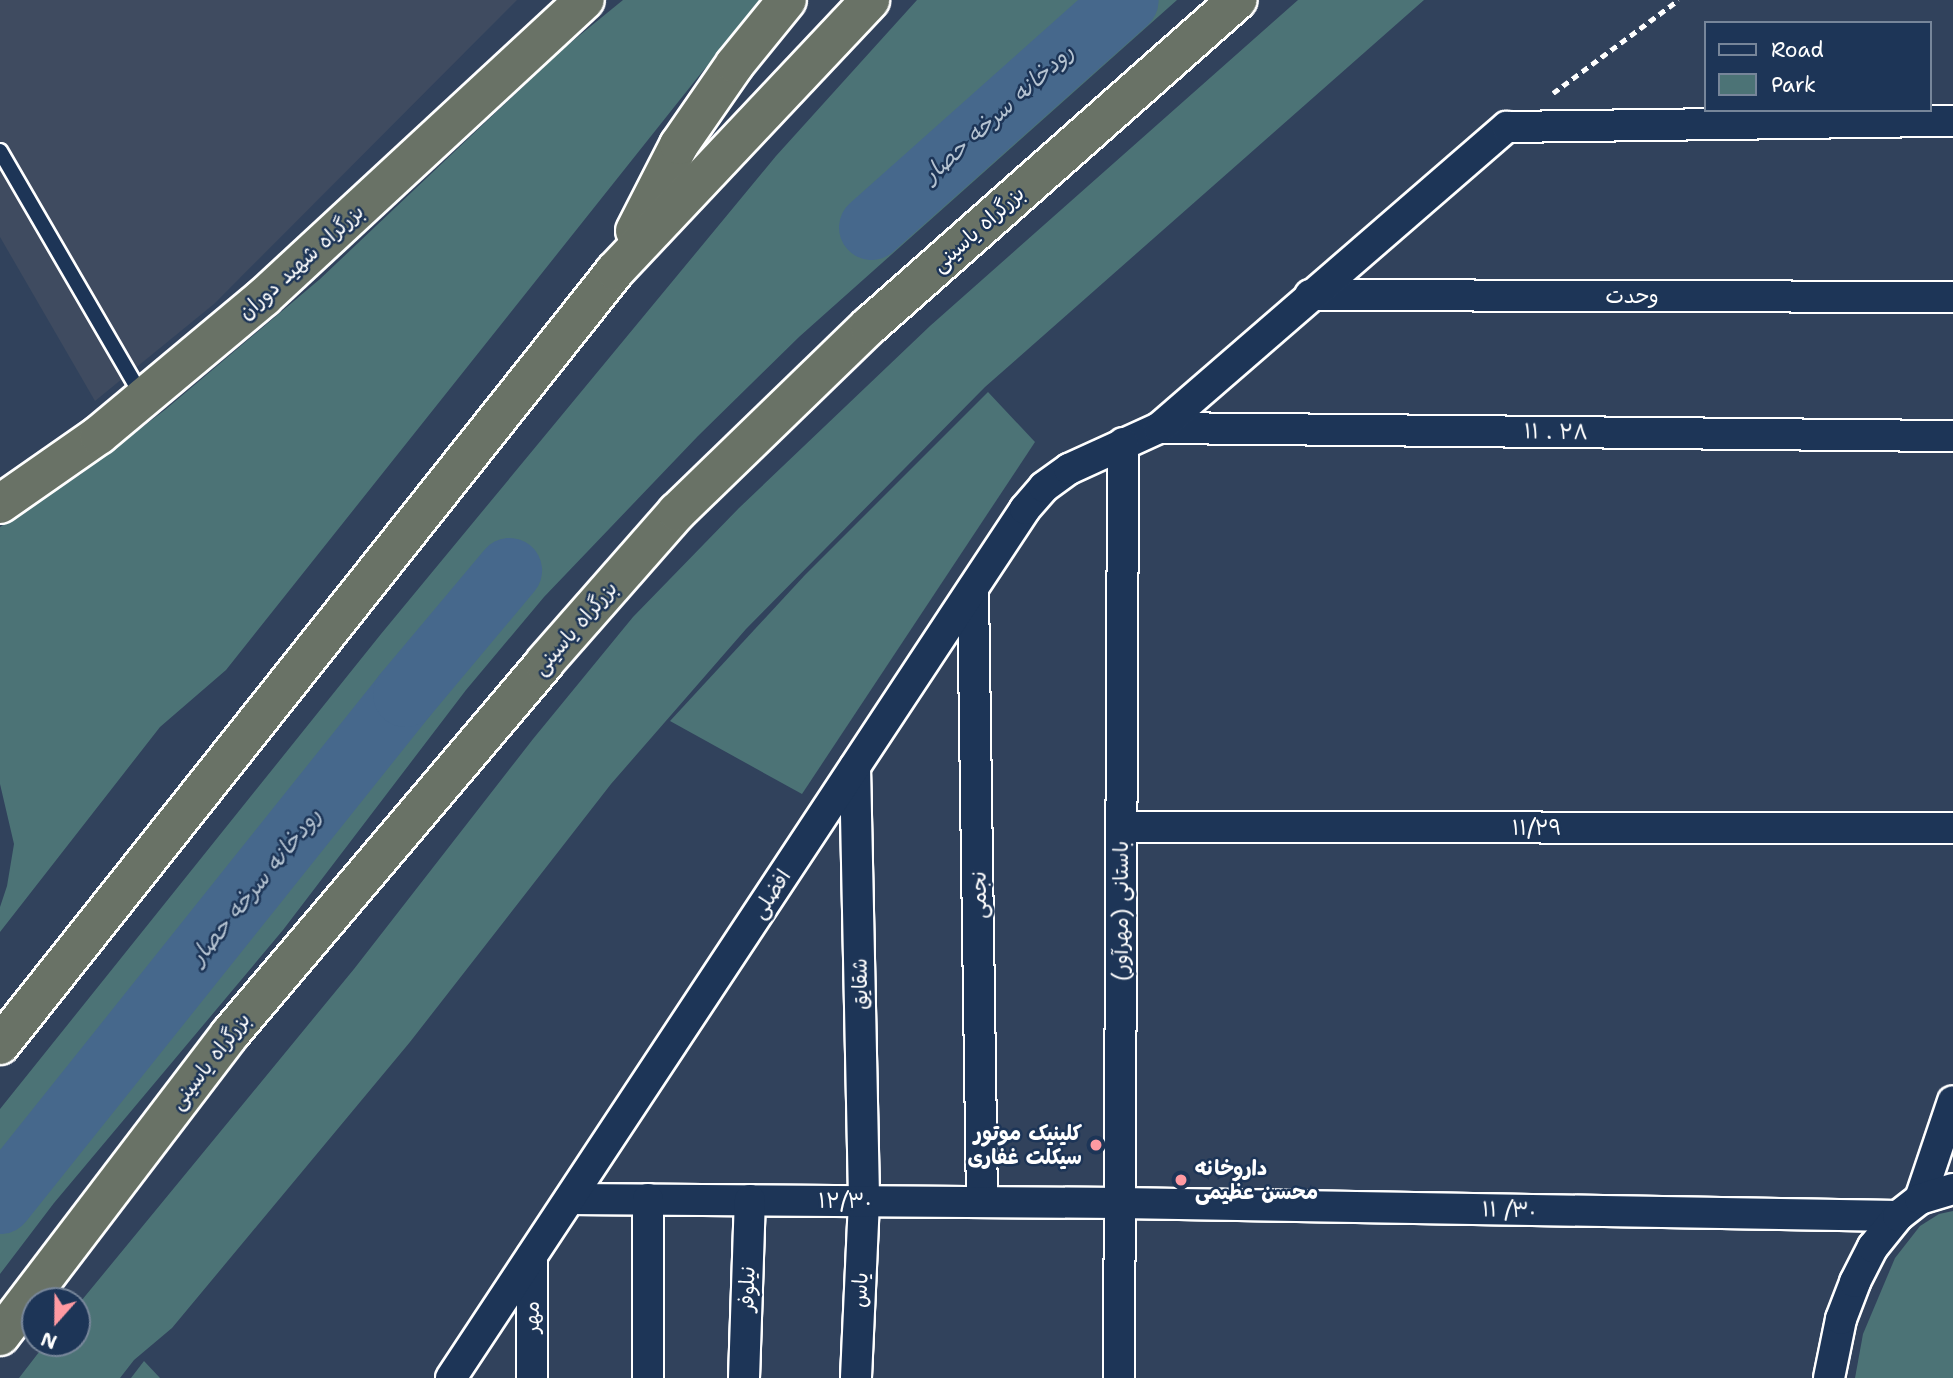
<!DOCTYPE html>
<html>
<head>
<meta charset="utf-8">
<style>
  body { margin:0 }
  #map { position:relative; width:1953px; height:1378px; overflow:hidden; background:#31425c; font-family:"Shantell Sans","Playpen Sans Arabic",sans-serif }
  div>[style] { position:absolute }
  .built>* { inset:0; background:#3f4b60 }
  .green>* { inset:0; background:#4c7376 }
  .river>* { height:65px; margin:-32.5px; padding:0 32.5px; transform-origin:32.5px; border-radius:32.5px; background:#46688c }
  .path>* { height:4.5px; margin-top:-2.25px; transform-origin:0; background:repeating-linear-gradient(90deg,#fff 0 7px,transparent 0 12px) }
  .roads { filter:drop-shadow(2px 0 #fff) drop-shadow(-2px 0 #fff) drop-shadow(0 2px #fff) drop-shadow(0 -2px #fff) }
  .service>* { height:14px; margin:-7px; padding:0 7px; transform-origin:7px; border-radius:7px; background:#1d3557 }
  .minor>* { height:30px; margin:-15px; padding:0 15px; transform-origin:15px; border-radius:15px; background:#1d3557 }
  .trunk>* { height:38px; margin:-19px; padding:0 19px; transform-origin:19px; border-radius:19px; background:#697266 }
  .dots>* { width:19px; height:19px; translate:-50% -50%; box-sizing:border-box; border:4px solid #1d3557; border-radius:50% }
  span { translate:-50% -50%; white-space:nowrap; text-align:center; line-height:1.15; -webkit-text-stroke:5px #1d3557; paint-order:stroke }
  .street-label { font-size:21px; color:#fff }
  .poi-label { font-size:21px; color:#fff; font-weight:700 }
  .right { translate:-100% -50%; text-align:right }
  .left { translate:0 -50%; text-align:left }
  .water-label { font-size:23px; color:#b5c3d1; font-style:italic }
  .legend { position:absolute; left:1704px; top:21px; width:228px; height:91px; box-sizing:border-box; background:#1d3557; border:2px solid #77869a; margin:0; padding:9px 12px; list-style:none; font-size:21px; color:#fff }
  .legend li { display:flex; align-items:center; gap:14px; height:35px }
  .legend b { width:35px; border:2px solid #77869a }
  .north { position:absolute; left:21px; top:1287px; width:70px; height:70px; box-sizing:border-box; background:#1d3557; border:2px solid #77869a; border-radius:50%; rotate:201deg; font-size:19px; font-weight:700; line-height:28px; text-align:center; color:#fff }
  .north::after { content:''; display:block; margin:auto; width:24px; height:32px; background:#ff9aa2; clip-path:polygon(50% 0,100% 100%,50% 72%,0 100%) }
</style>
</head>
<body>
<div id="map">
  <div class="built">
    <div style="clip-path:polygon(0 0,517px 0,214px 304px,95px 401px,0 237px)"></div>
  </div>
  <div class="green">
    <div style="clip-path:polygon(623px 0,765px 0,702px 72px,226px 670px,160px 727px,0 932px,0 907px,7px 886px,14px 844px,0 784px,0 527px,81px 474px,166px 409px,320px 279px,564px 48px)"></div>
    <div style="clip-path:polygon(917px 0,1177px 0,799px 337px,698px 436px,544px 597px,466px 690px,283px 930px,54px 1203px,0 1274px,0 1109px,381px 634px,776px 156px)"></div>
    <div style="clip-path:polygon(1298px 0,1424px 0,985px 387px,746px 629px,611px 784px,410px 1042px,172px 1328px,134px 1360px,120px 1378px,19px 1378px,46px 1343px,77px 1343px,77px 1306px,354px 969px,533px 739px,633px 617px,739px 508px,930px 326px)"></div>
    <div style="clip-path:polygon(988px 392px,1035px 442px,802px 794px,670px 721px,805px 575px)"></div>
    <div style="clip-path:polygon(1953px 1211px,1953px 1378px,1855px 1378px,1863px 1334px,1895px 1258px,1920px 1226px,1939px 1214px)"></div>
    <div style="clip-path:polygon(144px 1361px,160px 1378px,131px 1378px)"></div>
  </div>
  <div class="river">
    <div style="left:871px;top:227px;width:341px;rotate:-41.7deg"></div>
    <div style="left:0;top:1201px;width:649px;rotate:-51.38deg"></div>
    <div style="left:405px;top:694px;width:162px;rotate:-50deg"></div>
  </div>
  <div class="path">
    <div style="left:1553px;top:93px;width:156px;rotate:-36.6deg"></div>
  </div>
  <div class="roads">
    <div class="service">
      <div style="left:0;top:151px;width:285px;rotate:59.9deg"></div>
    </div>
    <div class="minor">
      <div style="left:1310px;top:295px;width:643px;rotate:0.18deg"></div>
      <div style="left:1159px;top:428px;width:794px;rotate:0.58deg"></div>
      <div style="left:973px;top:589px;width:613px;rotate:89.16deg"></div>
      <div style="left:855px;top:767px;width:434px;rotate:88.8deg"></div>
      <div style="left:864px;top:1201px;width:177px;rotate:92.6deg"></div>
      <div style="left:1122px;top:827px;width:831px;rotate:0.07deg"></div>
      <div style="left:570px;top:1199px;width:550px;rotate:0.42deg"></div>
      <div style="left:1120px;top:1203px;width:778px;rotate:0.96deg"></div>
      <div style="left:1920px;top:1199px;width:103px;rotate:-71.4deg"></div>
      <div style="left:532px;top:1256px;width:122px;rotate:90deg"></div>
      <div style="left:451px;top:1378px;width:1041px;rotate:-56.55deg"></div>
      <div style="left:1025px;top:509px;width:29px;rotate:-49deg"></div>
      <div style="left:1044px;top:487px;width:31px;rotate:-36deg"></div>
      <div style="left:1069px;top:469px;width:99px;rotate:-24.5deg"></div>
      <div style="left:1159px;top:428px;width:460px;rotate:-40.9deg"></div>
      <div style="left:1507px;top:127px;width:446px;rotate:-0.8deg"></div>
      <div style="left:648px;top:1378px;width:179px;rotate:-90deg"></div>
      <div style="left:744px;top:1378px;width:178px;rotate:-88.1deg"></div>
      <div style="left:1119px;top:1378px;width:935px;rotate:-89.75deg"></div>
      <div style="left:1829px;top:1378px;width:60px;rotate:-78.5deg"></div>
      <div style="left:1841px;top:1319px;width:40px;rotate:-69deg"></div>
      <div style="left:1855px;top:1282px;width:39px;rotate:-63deg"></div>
      <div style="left:1873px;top:1247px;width:40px;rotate:-51deg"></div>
      <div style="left:1898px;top:1216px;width:28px;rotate:-38deg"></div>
      <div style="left:1920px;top:1199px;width:34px;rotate:-17deg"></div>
    </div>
    <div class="trunk">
      <div style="left:635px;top:231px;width:97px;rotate:-62.9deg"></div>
      <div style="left:679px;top:145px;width:98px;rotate:-55.3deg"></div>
      <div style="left:735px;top:64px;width:82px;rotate:-50.9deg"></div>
      <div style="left:0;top:504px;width:121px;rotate:-34.9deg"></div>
      <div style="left:99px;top:435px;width:215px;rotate:-39.9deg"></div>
      <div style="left:264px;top:297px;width:437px;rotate:-42.8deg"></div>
      <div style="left:0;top:1045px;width:989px;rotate:-51.53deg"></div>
      <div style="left:615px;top:271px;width:372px;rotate:-46.7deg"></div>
      <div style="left:0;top:1336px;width:380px;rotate:-52.7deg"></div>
      <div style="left:230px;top:1034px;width:487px;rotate:-49.7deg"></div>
      <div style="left:545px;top:662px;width:200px;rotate:-48.7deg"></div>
      <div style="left:677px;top:512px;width:267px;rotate:-44.1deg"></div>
      <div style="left:869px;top:326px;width:492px;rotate:-41.5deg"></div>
    </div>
  </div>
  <div class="dots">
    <div style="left:1096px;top:1145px;background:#ff9aa2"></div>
    <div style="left:1181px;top:1180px;background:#ff9aa2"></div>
  </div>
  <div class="street-label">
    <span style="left:978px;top:229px;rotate:-42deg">بزرگراه یاسینی</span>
    <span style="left:301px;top:262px;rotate:-42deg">بزرگراه شهید دوران</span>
    <span style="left:1632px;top:296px">وحدت</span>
    <span style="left:1556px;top:432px;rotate:1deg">۱۱ . ۲۸</span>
    <span style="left:575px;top:628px;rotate:-49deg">بزرگراه یاسینی</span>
    <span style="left:1537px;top:828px">۱۱/۲۹</span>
    <span style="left:771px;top:894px;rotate:-57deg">افضلی</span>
    <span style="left:979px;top:895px;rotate:-91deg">نجمی</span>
    <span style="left:1121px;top:911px;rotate:-90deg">باستانی (مهرآور)</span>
    <span style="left:860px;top:984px;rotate:-91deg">شقایق</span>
    <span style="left:210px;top:1061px;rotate:-52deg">بزرگراه یاسینی</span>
    <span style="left:845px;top:1201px">۱۲/۳۰</span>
    <span style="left:1509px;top:1210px;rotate:1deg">۱۱ /۳۰</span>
    <span style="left:747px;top:1289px;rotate:-88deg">نیلوفر</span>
    <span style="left:860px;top:1290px;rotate:-87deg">یاس</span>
    <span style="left:532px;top:1317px;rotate:-90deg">مهر</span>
  </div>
  <div class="poi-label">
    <span class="right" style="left:1082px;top:1145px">کلینیک موتور<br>سیکلت غفاری</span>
    <span class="left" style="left:1195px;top:1180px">داروخانه<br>محسن عظیمی</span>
  </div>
  <div class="water-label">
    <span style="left:998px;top:113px;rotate:-42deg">رودخانه سرخه حصار</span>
    <span style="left:255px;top:886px;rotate:-51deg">رودخانه سرخه حصار</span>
  </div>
  <ul class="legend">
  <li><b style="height:9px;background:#1d3557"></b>Road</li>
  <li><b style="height:19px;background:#4c7376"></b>Park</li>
  </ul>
  <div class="north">N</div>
</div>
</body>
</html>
